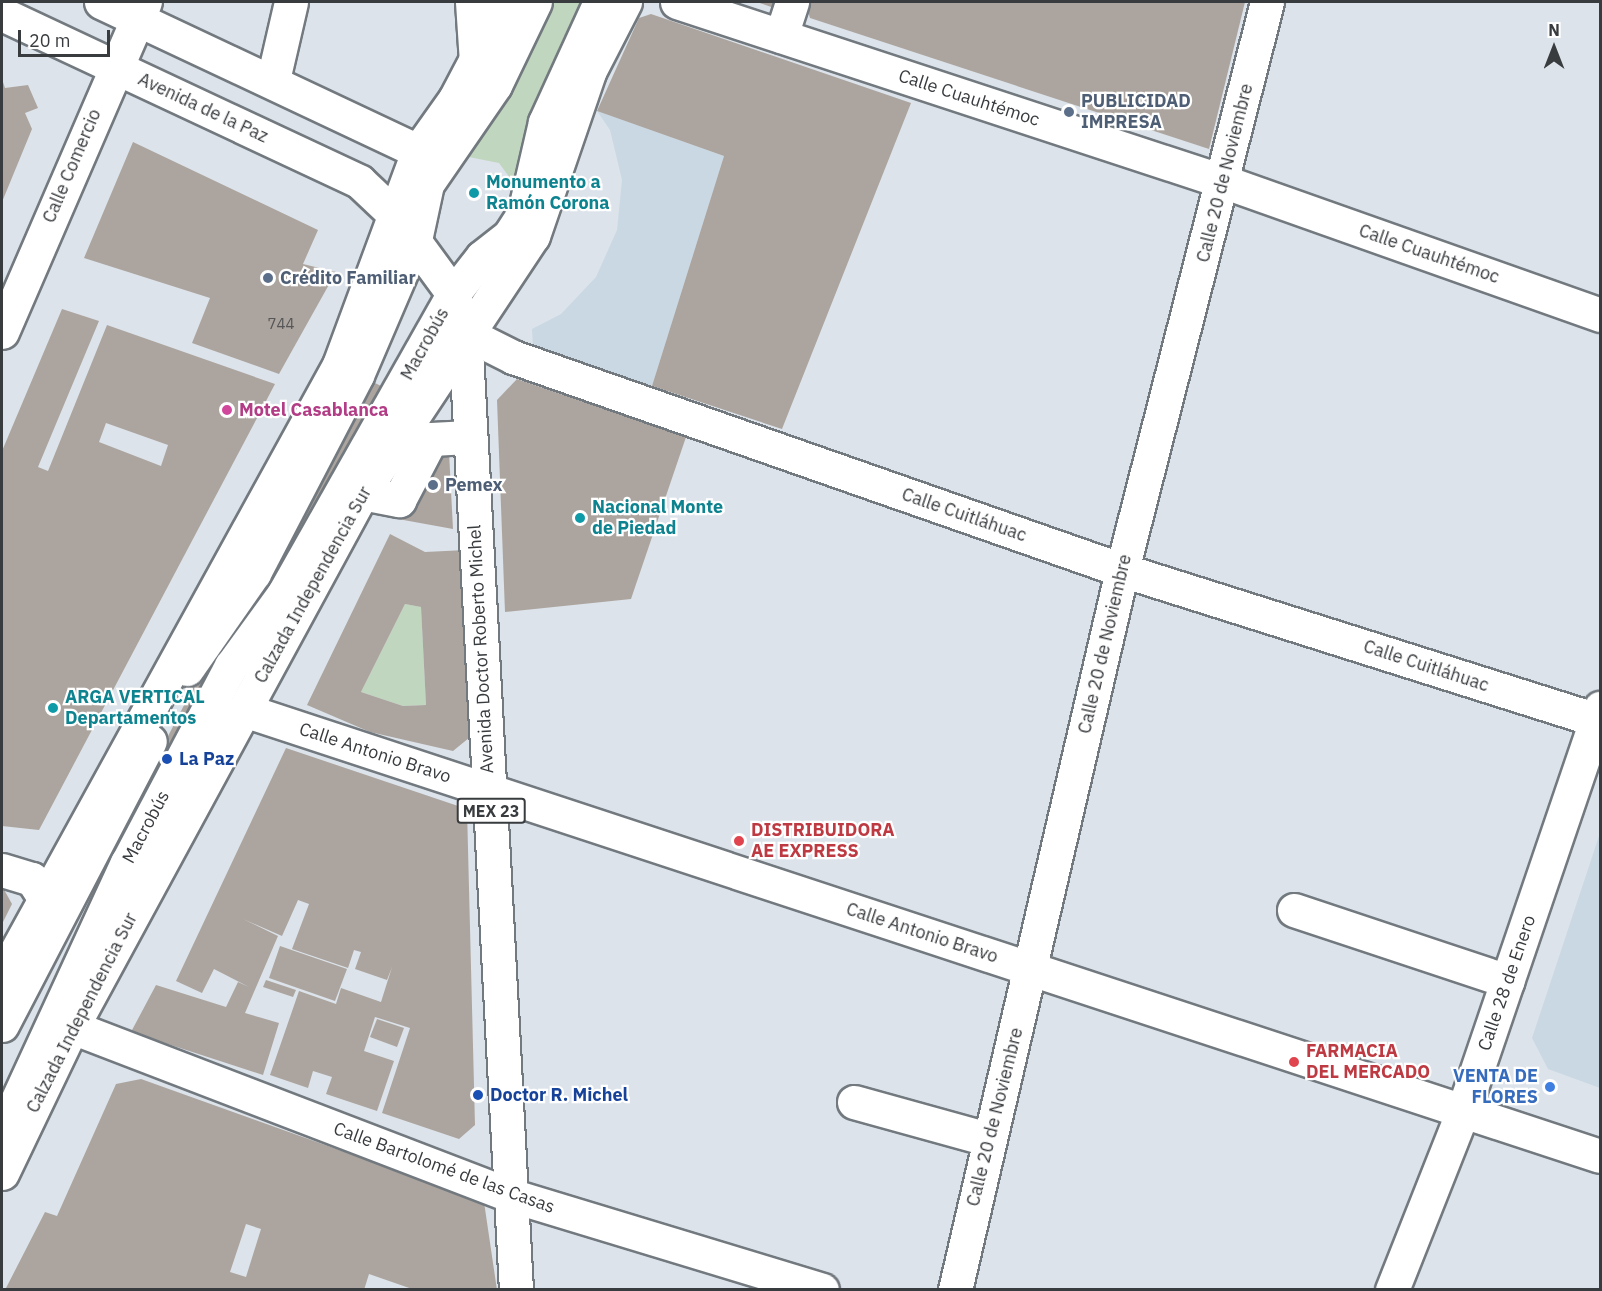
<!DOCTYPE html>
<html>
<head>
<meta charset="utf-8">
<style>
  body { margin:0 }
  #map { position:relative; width:1602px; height:1291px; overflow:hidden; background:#dce3ea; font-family:"IBM Plex Sans",sans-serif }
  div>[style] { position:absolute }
  .built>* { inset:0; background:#cad8e4 }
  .green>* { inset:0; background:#c0d6be }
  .building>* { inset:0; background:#aca59f }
  .roads { filter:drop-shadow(2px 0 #72797f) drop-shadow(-2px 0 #72797f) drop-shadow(0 2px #72797f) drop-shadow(0 -2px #72797f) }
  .minor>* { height:33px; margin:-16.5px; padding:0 16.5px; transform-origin:16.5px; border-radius:16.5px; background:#fff }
  .major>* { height:33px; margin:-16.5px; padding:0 16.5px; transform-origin:16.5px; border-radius:16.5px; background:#fff }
  .dots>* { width:16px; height:16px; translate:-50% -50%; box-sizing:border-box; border:3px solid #fff; border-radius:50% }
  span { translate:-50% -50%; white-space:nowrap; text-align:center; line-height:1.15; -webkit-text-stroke:4.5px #fff; paint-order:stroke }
  .number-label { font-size:15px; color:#565657 }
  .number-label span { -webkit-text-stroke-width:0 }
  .shield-label span { padding:2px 4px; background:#fff; border:2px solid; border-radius:4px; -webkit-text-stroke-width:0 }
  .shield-label { font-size:16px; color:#393c3f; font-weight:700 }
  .street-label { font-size:18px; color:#393c3f }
  .service-label { font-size:18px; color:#4e5e75; font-weight:700 }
  .left { translate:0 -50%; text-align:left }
  .culture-label { font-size:18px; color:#0d838f; font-weight:700 }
  .hotel-label { font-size:18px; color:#b23c85; font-weight:700 }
  .transit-label { font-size:18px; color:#164399; font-weight:700 }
  .health-label { font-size:18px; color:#be3a42; font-weight:700 }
  .shop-label { font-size:18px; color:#366cbe; font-weight:700 }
  .right { translate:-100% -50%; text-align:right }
  .frame { position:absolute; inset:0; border:3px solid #393c3f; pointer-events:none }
  .north { position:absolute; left:1524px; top:18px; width:60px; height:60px; -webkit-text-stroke:4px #fff; paint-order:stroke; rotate:0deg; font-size:16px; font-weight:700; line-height:24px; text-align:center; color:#393c3f }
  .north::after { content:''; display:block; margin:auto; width:21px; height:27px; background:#393c3f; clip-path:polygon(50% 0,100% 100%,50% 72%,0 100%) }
  .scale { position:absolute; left:18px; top:30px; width:92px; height:27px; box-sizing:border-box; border:3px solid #393c3f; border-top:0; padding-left:8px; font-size:18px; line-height:21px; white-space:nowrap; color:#393c3f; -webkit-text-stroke:4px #fff; paint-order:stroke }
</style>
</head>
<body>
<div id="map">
  <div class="built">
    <div style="clip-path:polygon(597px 111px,724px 156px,652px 386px,533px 347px,532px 329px,561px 314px,596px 277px,617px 230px,622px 180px,610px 130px)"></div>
    <div style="clip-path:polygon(1600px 833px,1600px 1088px,1548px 1069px,1532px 1038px)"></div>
  </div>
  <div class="green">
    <div style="clip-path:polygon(549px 2px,589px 2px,514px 197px,513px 182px,499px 163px,464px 156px)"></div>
    <div style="clip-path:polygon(405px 604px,421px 607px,426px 705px,403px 706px,361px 692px)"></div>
  </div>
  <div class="building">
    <div style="clip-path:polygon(757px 2px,779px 2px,777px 9px)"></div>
    <div style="clip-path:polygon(805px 2px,1245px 2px,1209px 149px,810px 18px)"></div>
    <div style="clip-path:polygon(651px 14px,911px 103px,782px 429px,652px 386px,724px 156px,597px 111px,639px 18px)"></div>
    <div style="clip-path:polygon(2px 79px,5px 88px,28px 85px,38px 108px,25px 113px,32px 129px,2px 202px)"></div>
    <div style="clip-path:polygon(133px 142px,318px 230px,303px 264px,336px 272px,279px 374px,192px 343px,210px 298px,84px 258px)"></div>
    <div style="clip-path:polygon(evenodd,62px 309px,99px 321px,38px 467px,48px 471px,107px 325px,275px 384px,39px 830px,2px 826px,2px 451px,62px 309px,106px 423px,168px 445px,161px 466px,99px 442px,106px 423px)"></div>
    <div style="clip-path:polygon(367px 379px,383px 387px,279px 587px,261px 579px)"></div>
    <div style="clip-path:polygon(517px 379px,686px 437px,631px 599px,505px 612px,497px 400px)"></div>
    <div style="clip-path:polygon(435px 449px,449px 452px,453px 529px,398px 519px)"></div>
    <div style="clip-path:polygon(evenodd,390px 534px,425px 552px,466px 550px,475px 733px,453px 751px,370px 732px,307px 705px,390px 534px,405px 604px,421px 607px,426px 705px,403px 706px,361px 692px,405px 604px)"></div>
    <div style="clip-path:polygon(210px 655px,227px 662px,122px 864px,106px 856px)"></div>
    <div style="clip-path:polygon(286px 748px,467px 809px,475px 1125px,459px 1139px,382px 1113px,410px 1028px,375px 1017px,364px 1051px,394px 1061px,377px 1111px,326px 1094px,332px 1077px,313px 1071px,308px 1088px,270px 1075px,299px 991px,336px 1004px,341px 988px,381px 1002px,392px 967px,387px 980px,355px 969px,361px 952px,354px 950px,348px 968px,292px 949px,309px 904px,298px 900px,282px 936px,243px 919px,278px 936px,245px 1013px,279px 1023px,263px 1075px,131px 1032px,156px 985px,226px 1007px,238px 982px,249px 987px,214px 969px,202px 993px,176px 981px)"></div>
    <div style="clip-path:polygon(2px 886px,12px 904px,2px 924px)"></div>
    <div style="clip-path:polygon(280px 946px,347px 969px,335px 1001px,269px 978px)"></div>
    <div style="clip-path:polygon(266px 980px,296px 990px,293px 997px,263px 987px)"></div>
    <div style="clip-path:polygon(377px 1019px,404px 1028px,397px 1047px,370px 1037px)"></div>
    <div style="clip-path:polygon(evenodd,141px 1079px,484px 1202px,497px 1290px,415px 1290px,369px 1274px,364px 1290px,5px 1290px,45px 1212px,57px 1216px,116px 1084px,141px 1079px,246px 1224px,261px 1229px,246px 1277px,230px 1272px,246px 1224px)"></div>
  </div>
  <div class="roads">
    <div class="minor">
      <div style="left:101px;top:2px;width:350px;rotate:25.2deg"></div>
      <div style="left:472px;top:2px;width:60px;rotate:86.2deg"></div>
      <div style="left:677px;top:2px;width:577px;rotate:18.18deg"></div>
      <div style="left:1225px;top:182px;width:398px;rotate:19.5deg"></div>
      <div style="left:2px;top:14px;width:395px;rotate:25.1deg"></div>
      <div style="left:360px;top:182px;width:50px;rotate:43.4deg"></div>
      <div style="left:781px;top:36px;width:36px;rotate:-72deg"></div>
      <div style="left:273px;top:80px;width:80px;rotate:-77deg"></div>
      <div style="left:2px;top:332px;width:360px;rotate:-66.6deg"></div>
      <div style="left:465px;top:333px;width:54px;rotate:26.6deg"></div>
      <div style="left:513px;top:357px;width:645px;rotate:19.28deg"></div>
      <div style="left:1122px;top:570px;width:501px;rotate:17.53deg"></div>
      <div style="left:362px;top:493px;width:38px;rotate:11deg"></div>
      <div style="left:399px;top:500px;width:69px;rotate:-62.3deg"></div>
      <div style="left:431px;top:439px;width:38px;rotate:-3deg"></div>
      <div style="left:187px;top:669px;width:117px;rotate:-55.1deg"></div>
      <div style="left:254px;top:573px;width:223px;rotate:-62.5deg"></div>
      <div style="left:357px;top:375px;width:147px;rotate:-66.8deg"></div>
      <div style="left:415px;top:240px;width:57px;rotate:-77.9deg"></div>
      <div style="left:427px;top:184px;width:120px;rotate:-55.5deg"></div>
      <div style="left:495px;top:85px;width:92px;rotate:-64.3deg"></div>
      <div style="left:244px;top:710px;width:1427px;rotate:18.21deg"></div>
      <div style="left:2px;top:870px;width:31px;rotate:17deg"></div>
      <div style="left:32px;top:879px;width:20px;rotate:57deg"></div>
      <div style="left:1294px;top:910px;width:225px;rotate:18.4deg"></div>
      <div style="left:2px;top:1025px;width:320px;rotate:-62.5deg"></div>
      <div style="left:72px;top:1027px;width:469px;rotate:21deg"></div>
      <div style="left:510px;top:1195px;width:326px;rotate:16.9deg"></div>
      <div style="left:854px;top:1102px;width:138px;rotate:15.5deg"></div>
      <div style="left:2px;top:1133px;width:298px;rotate:-65.2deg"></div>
      <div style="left:127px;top:863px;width:223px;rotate:-62.2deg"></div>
      <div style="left:231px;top:666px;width:90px;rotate:-54deg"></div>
      <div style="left:284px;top:593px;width:343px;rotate:-60.5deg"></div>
      <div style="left:453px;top:294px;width:47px;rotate:-51.9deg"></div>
      <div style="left:482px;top:257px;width:34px;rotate:-38deg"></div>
      <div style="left:509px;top:236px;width:27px;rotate:-57deg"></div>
      <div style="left:524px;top:213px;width:93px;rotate:-77deg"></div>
      <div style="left:545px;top:122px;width:132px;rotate:-65.4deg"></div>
      <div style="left:955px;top:1290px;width:739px;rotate:-76.94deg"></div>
      <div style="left:1122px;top:570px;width:586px;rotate:-75.68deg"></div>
      <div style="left:1392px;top:1290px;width:193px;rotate:-68.4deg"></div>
      <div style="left:1463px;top:1111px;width:426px;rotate:-71.2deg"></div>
    </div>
    <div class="major">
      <div style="left:396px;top:216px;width:97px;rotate:53.8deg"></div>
      <div style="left:453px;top:294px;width:41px;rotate:72.9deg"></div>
      <div style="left:465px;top:333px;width:958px;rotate:86.95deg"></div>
      <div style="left:2px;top:977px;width:699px;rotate:-61.16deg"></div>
      <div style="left:339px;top:365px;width:228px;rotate:-69.7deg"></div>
      <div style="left:418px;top:151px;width:64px;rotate:-54.6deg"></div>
      <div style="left:455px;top:99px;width:110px;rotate:-62.3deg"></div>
      <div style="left:2px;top:1173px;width:162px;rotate:-64.4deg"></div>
      <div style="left:72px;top:1027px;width:608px;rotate:-61.49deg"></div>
      <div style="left:362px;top:493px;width:309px;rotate:-56.4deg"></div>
      <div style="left:533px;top:236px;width:173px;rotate:-71.1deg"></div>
      <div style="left:589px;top:72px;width:79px;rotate:-62.8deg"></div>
    </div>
  </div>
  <div class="dots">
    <div style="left:1069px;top:112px;background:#5c6f8a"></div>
    <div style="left:474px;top:193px;background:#0f9aa8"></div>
    <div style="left:268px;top:278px;background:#5c6f8a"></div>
    <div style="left:227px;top:410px;background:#d1479c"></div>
    <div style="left:433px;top:485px;background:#5c6f8a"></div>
    <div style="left:580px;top:518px;background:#0f9aa8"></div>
    <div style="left:53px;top:708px;background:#0f9aa8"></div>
    <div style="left:167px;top:759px;background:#1a4fb4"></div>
    <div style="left:739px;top:841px;background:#e0444e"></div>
    <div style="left:1294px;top:1062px;background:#e0444e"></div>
    <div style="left:1550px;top:1087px;background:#3f7fe0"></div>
    <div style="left:478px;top:1095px;background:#1a4fb4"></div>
  </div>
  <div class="number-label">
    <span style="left:281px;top:324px">744</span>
  </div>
  <div class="shield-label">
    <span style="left:491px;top:811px">MEX 23</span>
  </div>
  <div class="street-label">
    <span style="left:969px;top:98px;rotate:18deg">Calle Cuauhtémoc</span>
    <span style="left:203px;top:108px;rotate:25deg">Avenida de la Paz</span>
    <span style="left:72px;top:166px;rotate:-67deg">Calle Comercio</span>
    <span style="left:1225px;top:173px;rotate:-76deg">Calle 20 de Noviembre</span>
    <span style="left:1429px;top:254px;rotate:19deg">Calle Cuauhtémoc</span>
    <span style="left:425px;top:344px;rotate:-61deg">Macrobús</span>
    <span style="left:964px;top:515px;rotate:19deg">Calle Cuitláhuac</span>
    <span style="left:313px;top:585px;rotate:-61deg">Calzada Independencia Sur</span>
    <span style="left:1105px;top:644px;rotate:-77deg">Calle 20 de Noviembre</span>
    <span style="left:481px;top:649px;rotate:-93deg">Avenida Doctor Roberto Michel</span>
    <span style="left:1426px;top:666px;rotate:18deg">Calle Cuitláhuac</span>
    <span style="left:375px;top:753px;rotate:18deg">Calle Antonio Bravo</span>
    <span style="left:146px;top:827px;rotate:-62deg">Macrobús</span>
    <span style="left:922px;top:933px;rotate:18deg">Calle Antonio Bravo</span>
    <span style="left:1507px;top:983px;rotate:-71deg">Calle 28 de Enero</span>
    <span style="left:82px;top:1013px;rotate:-63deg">Calzada Independencia Sur</span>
    <span style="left:995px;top:1117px;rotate:-76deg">Calle 20 de Noviembre</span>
    <span style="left:444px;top:1168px;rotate:20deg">Calle Bartolomé de las Casas</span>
  </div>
  <div class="service-label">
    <span class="left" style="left:1081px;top:112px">PUBLICIDAD<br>IMPRESA</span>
    <span class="left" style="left:280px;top:278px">Crédito Familiar</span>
    <span class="left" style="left:445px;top:485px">Pemex</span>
  </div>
  <div class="culture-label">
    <span class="left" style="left:486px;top:193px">Monumento a<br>Ramón Corona</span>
    <span class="left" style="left:592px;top:518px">Nacional Monte<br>de Piedad</span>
    <span class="left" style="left:65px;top:708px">ARGA VERTICAL<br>Departamentos</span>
  </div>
  <div class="hotel-label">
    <span class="left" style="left:239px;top:410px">Motel Casablanca</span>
  </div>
  <div class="transit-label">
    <span class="left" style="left:179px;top:759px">La Paz</span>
    <span class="left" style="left:490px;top:1095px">Doctor R. Michel</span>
  </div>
  <div class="health-label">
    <span class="left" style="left:751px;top:841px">DISTRIBUIDORA<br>AE EXPRESS</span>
    <span class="left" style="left:1306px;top:1062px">FARMACIA<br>DEL MERCADO</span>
  </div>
  <div class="shop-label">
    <span class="right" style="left:1538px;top:1087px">VENTA DE<br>FLORES</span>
  </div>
  <div class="frame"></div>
  <div class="north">N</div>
  <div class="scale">20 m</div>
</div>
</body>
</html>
